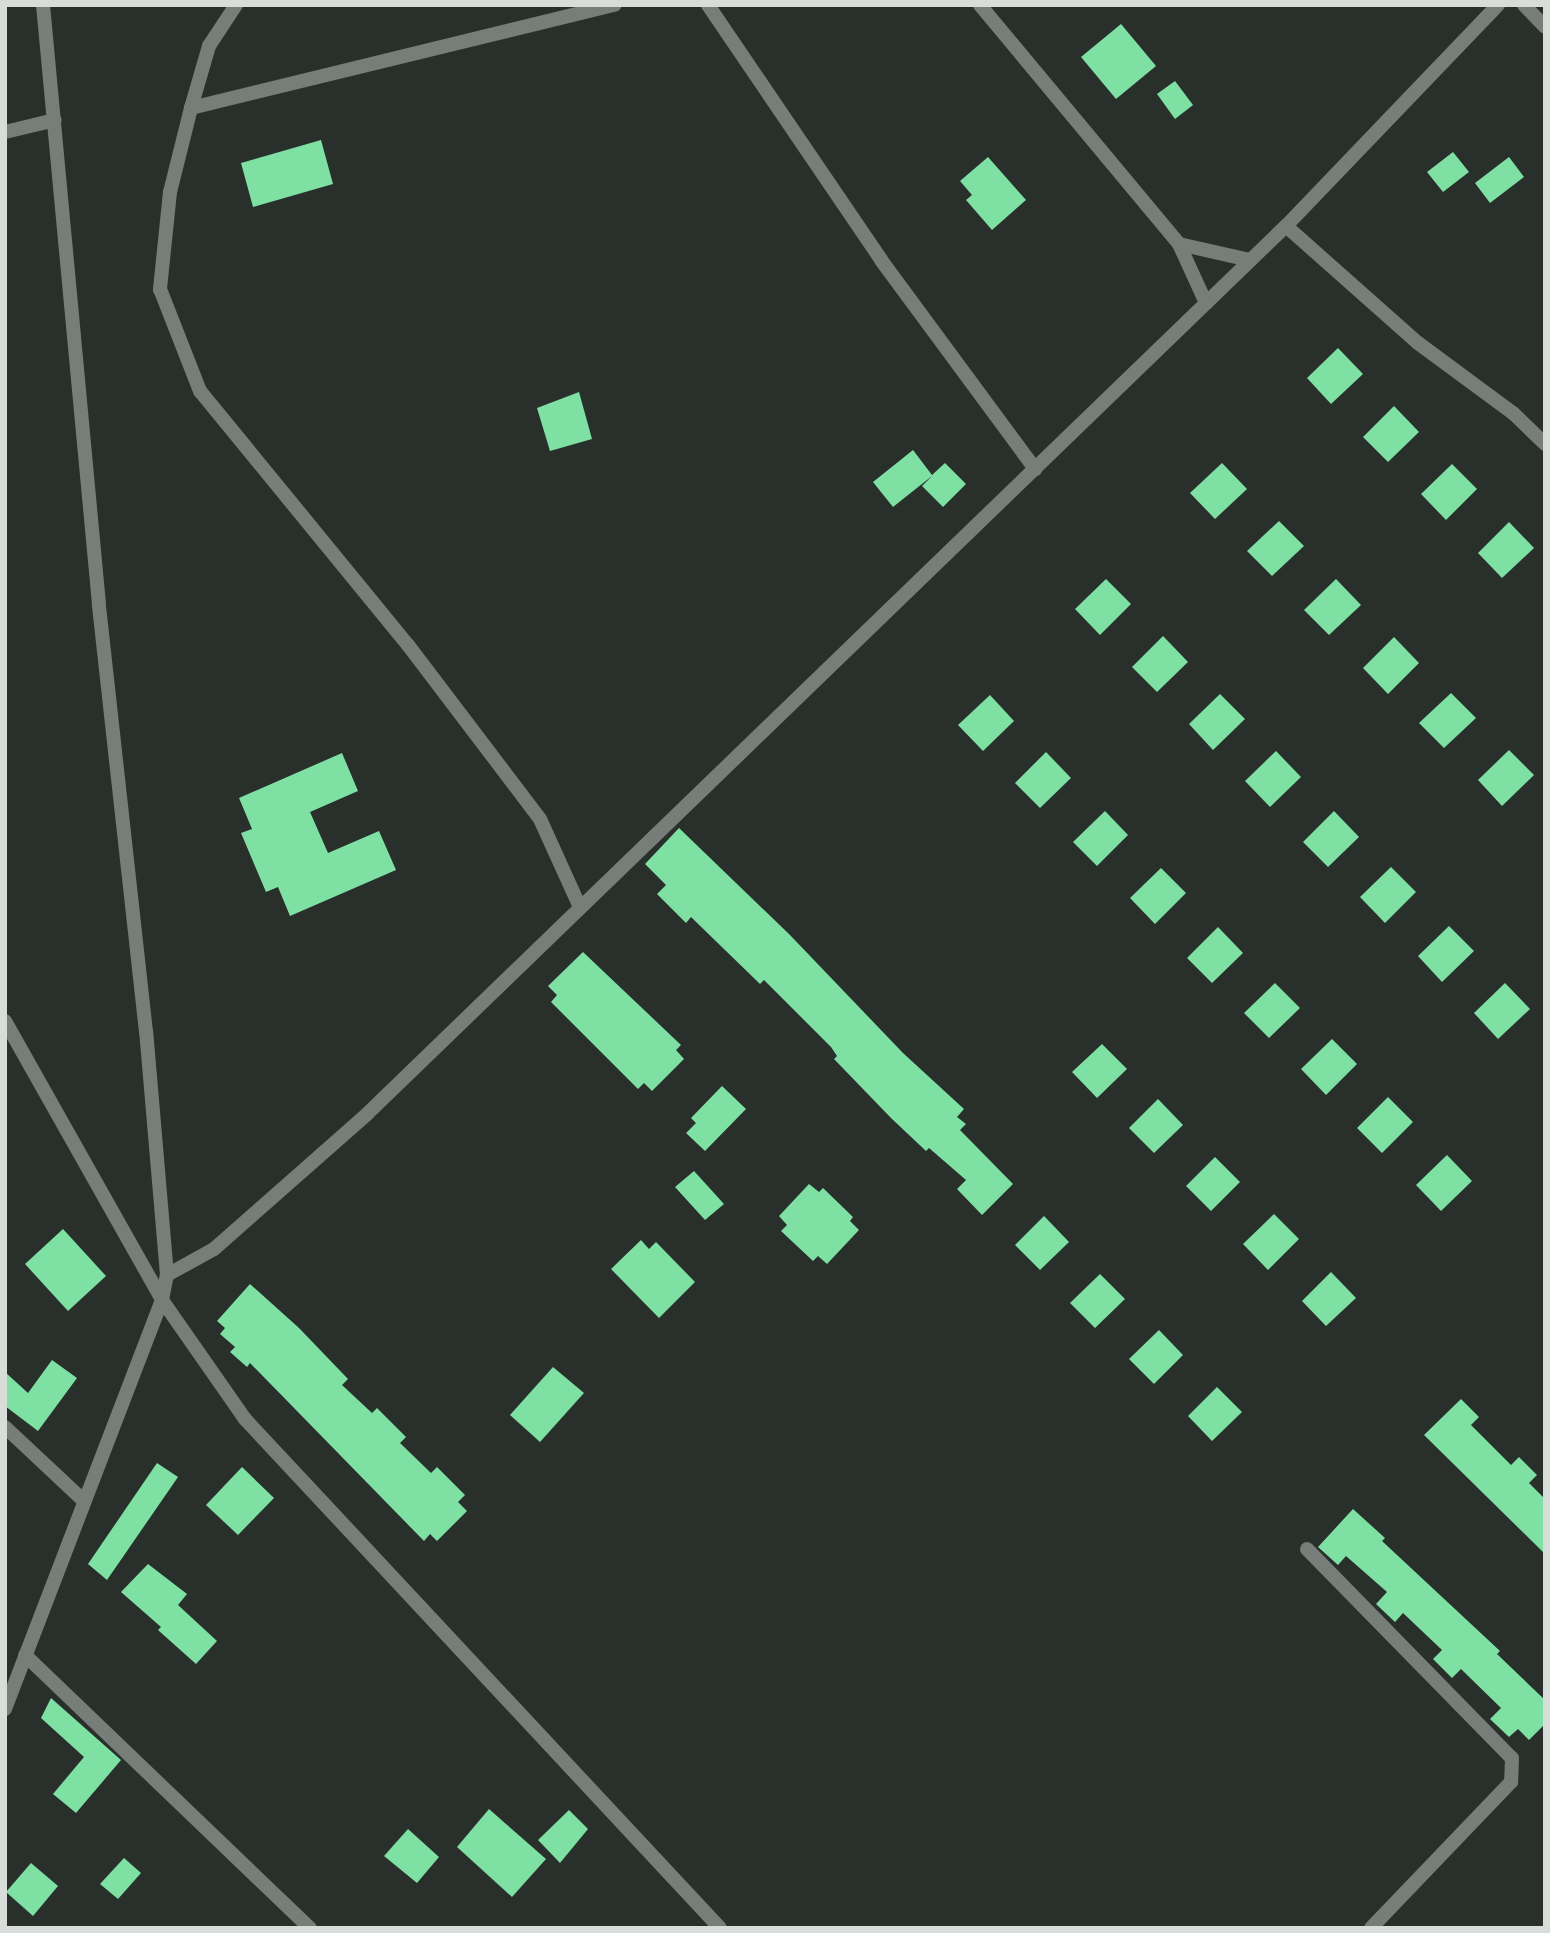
<!DOCTYPE html>
<html>
<head>
<meta charset="utf-8">
<style>
  body { margin:0 }
  #map { position:relative; width:1550px; height:1933px; overflow:hidden; background:#29302b; font-family:Raleway,sans-serif }
  div>[style] { position:absolute }
  .building>* { inset:0; background:#7ee0a3 }
  .street>* { height:14px; margin:-7px; padding:0 7px; transform-origin:7px; border-radius:7px; background:#777e79 }
  span { translate:-50% -50%; white-space:nowrap; text-align:center; line-height:1.15; -webkit-text-stroke:7px #29302b; paint-order:stroke }
  .frame { position:absolute; inset:0; border:7px solid #d8ddd9; pointer-events:none }
</style>
</head>
<body>
<div id="map">
  <div class="building">
    <div style="clip-path:polygon(1121px 24px,1156px 66px,1116px 99px,1081px 57px)"></div>
    <div style="clip-path:polygon(1175px 81px,1193px 105px,1175px 119px,1157px 94px)"></div>
    <div style="clip-path:polygon(321px 140px,333px 184px,253px 207px,241px 163px)"></div>
    <div style="clip-path:polygon(1453px 152px,1469px 172px,1443px 192px,1427px 172px)"></div>
    <div style="clip-path:polygon(988px 157px,1026px 200px,992px 230px,966px 200px,972px 195px,960px 181px)"></div>
    <div style="clip-path:polygon(1509px 157px,1524px 177px,1490px 203px,1475px 183px)"></div>
    <div style="clip-path:polygon(1338px 348px,1363px 374px,1331px 404px,1307px 378px)"></div>
    <div style="clip-path:polygon(579px 392px,592px 439px,550px 451px,537px 408px)"></div>
    <div style="clip-path:polygon(1394px 406px,1419px 432px,1388px 462px,1363px 437px)"></div>
    <div style="clip-path:polygon(913px 450px,932px 475px,945px 463px,966px 484px,943px 507px,922px 486px,932px 476px,893px 507px,873px 482px)"></div>
    <div style="clip-path:polygon(1222px 463px,1247px 489px,1215px 519px,1190px 493px)"></div>
    <div style="clip-path:polygon(1452px 464px,1477px 489px,1446px 520px,1421px 494px)"></div>
    <div style="clip-path:polygon(1279px 521px,1304px 546px,1272px 576px,1247px 551px)"></div>
    <div style="clip-path:polygon(1509px 522px,1534px 548px,1502px 578px,1478px 553px)"></div>
    <div style="clip-path:polygon(1106px 579px,1131px 604px,1100px 635px,1075px 609px)"></div>
    <div style="clip-path:polygon(1336px 579px,1361px 605px,1329px 635px,1304px 610px)"></div>
    <div style="clip-path:polygon(1163px 636px,1188px 662px,1157px 692px,1132px 667px)"></div>
    <div style="clip-path:polygon(1394px 637px,1419px 663px,1388px 694px,1363px 668px)"></div>
    <div style="clip-path:polygon(1451px 693px,1476px 718px,1444px 748px,1419px 723px)"></div>
    <div style="clip-path:polygon(1220px 694px,1245px 719px,1213px 750px,1189px 724px)"></div>
    <div style="clip-path:polygon(990px 695px,1014px 721px,983px 751px,958px 725px)"></div>
    <div style="clip-path:polygon(1509px 750px,1534px 775px,1502px 806px,1478px 780px)"></div>
    <div style="clip-path:polygon(1276px 751px,1301px 777px,1270px 807px,1245px 781px)"></div>
    <div style="clip-path:polygon(1046px 752px,1071px 778px,1040px 808px,1015px 783px)"></div>
    <div style="clip-path:polygon(342px 753px,358px 791px,310px 812px,328px 853px,379px 831px,396px 870px,290px 916px,278px 887px,266px 892px,241px 833px,252px 829px,239px 798px)"></div>
    <div style="clip-path:polygon(1105px 811px,1128px 835px,1097px 866px,1073px 842px)"></div>
    <div style="clip-path:polygon(1334px 811px,1359px 837px,1328px 867px,1303px 842px)"></div>
    <div style="clip-path:polygon(679px 828px,789px 934px,903px 1053px,964px 1109px,957px 1117px,966px 1124px,960px 1130px,1013px 1184px,982px 1215px,957px 1189px,966px 1180px,929px 1148px,926px 1151px,891px 1118px,834px 1059px,837px 1056px,831px 1047px,764px 980px,760px 984px,691px 917px,686px 923px,657px 894px,666px 885px,645px 864px)"></div>
    <div style="clip-path:polygon(1391px 867px,1416px 892px,1385px 923px,1360px 897px)"></div>
    <div style="clip-path:polygon(1161px 868px,1186px 893px,1155px 924px,1130px 898px)"></div>
    <div style="clip-path:polygon(1449px 926px,1474px 951px,1442px 982px,1418px 956px)"></div>
    <div style="clip-path:polygon(1218px 927px,1243px 953px,1212px 983px,1187px 958px)"></div>
    <div style="clip-path:polygon(583px 952px,681px 1045px,676px 1050px,684px 1059px,652px 1091px,644px 1083px,638px 1089px,551px 1002px,557px 995px,548px 986px)"></div>
    <div style="clip-path:polygon(1275px 983px,1300px 1008px,1269px 1038px,1244px 1013px)"></div>
    <div style="clip-path:polygon(1505px 983px,1530px 1009px,1498px 1039px,1474px 1013px)"></div>
    <div style="clip-path:polygon(1332px 1039px,1357px 1064px,1326px 1095px,1301px 1069px)"></div>
    <div style="clip-path:polygon(1102px 1044px,1127px 1069px,1097px 1098px,1072px 1072px)"></div>
    <div style="clip-path:polygon(722px 1086px,746px 1109px,705px 1151px,686px 1133px,696px 1123px,691px 1118px)"></div>
    <div style="clip-path:polygon(1388px 1097px,1413px 1122px,1382px 1153px,1357px 1128px)"></div>
    <div style="clip-path:polygon(1158px 1099px,1183px 1125px,1154px 1153px,1129px 1128px)"></div>
    <div style="clip-path:polygon(1447px 1155px,1472px 1181px,1441px 1211px,1416px 1185px)"></div>
    <div style="clip-path:polygon(1215px 1157px,1240px 1182px,1211px 1211px,1186px 1186px)"></div>
    <div style="clip-path:polygon(694px 1171px,724px 1204px,705px 1220px,675px 1187px)"></div>
    <div style="clip-path:polygon(809px 1184px,819px 1192px,823px 1188px,853px 1217px,850px 1221px,859px 1230px,827px 1264px,818px 1256px,813px 1261px,781px 1231px,787px 1225px,779px 1216px)"></div>
    <div style="clip-path:polygon(1274px 1214px,1299px 1239px,1268px 1270px,1243px 1244px)"></div>
    <div style="clip-path:polygon(1044px 1216px,1069px 1242px,1040px 1270px,1015px 1245px)"></div>
    <div style="clip-path:polygon(63px 1229px,106px 1276px,68px 1311px,25px 1264px)"></div>
    <div style="clip-path:polygon(641px 1240px,649px 1249px,656px 1242px,695px 1282px,659px 1318px,611px 1269px)"></div>
    <div style="clip-path:polygon(1331px 1272px,1356px 1298px,1326px 1326px,1302px 1301px)"></div>
    <div style="clip-path:polygon(1100px 1274px,1125px 1299px,1095px 1328px,1070px 1303px)"></div>
    <div style="clip-path:polygon(250px 1284px,299px 1328px,348px 1379px,342px 1385px,372px 1413px,377px 1408px,406px 1437px,400px 1443px,431px 1473px,437px 1467px,465px 1495px,458px 1502px,467px 1511px,437px 1541px,430px 1534px,424px 1541px,250px 1363px,247px 1367px,230px 1352px,235px 1347px,220px 1334px,225px 1328px,217px 1321px)"></div>
    <div style="clip-path:polygon(1159px 1330px,1183px 1355px,1154px 1384px,1129px 1359px)"></div>
    <div style="clip-path:polygon(52px 1360px,77px 1378px,38px 1431px,5px 1406px,5px 1372px,28px 1393px)"></div>
    <div style="clip-path:polygon(553px 1367px,584px 1393px,540px 1442px,510px 1415px)"></div>
    <div style="clip-path:polygon(1217px 1387px,1242px 1412px,1212px 1441px,1188px 1416px)"></div>
    <div style="clip-path:polygon(1461px 1399px,1479px 1417px,1471px 1425px,1511px 1465px,1519px 1457px,1537px 1475px,1529px 1483px,1545px 1499px,1545px 1554px,1424px 1435px)"></div>
    <div style="clip-path:polygon(157px 1463px,178px 1477px,107px 1580px,88px 1564px)"></div>
    <div style="clip-path:polygon(242px 1467px,274px 1498px,238px 1535px,206px 1505px)"></div>
    <div style="clip-path:polygon(1353px 1509px,1385px 1538px,1382px 1541px,1500px 1651px,1497px 1654px,1545px 1700px,1545px 1724px,1529px 1740px,1518px 1729px,1509px 1737px,1490px 1719px,1501px 1708px,1461px 1669px,1452px 1678px,1433px 1659px,1442px 1650px,1403px 1613px,1395px 1622px,1376px 1604px,1387px 1592px,1346px 1556px,1338px 1565px,1318px 1547px)"></div>
    <div style="clip-path:polygon(148px 1564px,187px 1594px,178px 1605px,217px 1641px,196px 1664px,158px 1630px,161px 1627px,121px 1592px)"></div>
    <div style="clip-path:polygon(51px 1698px,121px 1760px,76px 1813px,53px 1794px,84px 1757px,41px 1718px)"></div>
    <div style="clip-path:polygon(489px 1809px,546px 1859px,512px 1897px,457px 1847px)"></div>
    <div style="clip-path:polygon(569px 1810px,588px 1829px,560px 1863px,538px 1840px)"></div>
    <div style="clip-path:polygon(408px 1829px,439px 1857px,417px 1883px,384px 1856px)"></div>
    <div style="clip-path:polygon(124px 1858px,141px 1873px,118px 1899px,100px 1884px)"></div>
    <div style="clip-path:polygon(31px 1863px,58px 1886px,33px 1916px,6px 1892px)"></div>
  </div>
  <div class="street">
    <div style="left:236px;top:5px;width:49px;rotate:123.4deg"></div>
    <div style="left:209px;top:46px;width:65px;rotate:106.2deg"></div>
    <div style="left:191px;top:108px;width:87px;rotate:104deg"></div>
    <div style="left:170px;top:192px;width:98px;rotate:95.9deg"></div>
    <div style="left:160px;top:289px;width:110px;rotate:68.6deg"></div>
    <div style="left:200px;top:391px;width:328px;rotate:50.7deg"></div>
    <div style="left:408px;top:645px;width:218px;rotate:52.8deg"></div>
    <div style="left:540px;top:819px;width:97px;rotate:65.6deg"></div>
    <div style="left:708px;top:5px;width:308px;rotate:55.8deg"></div>
    <div style="left:881px;top:260px;width:260px;rotate:53.6deg"></div>
    <div style="left:980px;top:5px;width:311px;rotate:50.2deg"></div>
    <div style="left:1179px;top:244px;width:65px;rotate:65.4deg"></div>
    <div style="left:1524px;top:5px;width:30px;rotate:46deg"></div>
    <div style="left:191px;top:108px;width:436px;rotate:-13.7deg"></div>
    <div style="left:5px;top:132px;width:51px;rotate:-13.5deg"></div>
    <div style="left:1286px;top:226px;width:176px;rotate:41.6deg"></div>
    <div style="left:1418px;top:343px;width:118px;rotate:36.4deg"></div>
    <div style="left:1513px;top:413px;width:45px;rotate:44.1deg"></div>
    <div style="left:1179px;top:244px;width:73px;rotate:12.7deg"></div>
    <div style="left:5px;top:1021px;width:320px;rotate:60.6deg"></div>
    <div style="left:162px;top:1300px;width:145px;rotate:55.1deg"></div>
    <div style="left:245px;top:1419px;width:696px;rotate:46.98deg"></div>
    <div style="left:167px;top:1275px;width:54px;rotate:-29deg"></div>
    <div style="left:214px;top:1249px;width:205px;rotate:-41.4deg"></div>
    <div style="left:368px;top:1113px;width:1277px;rotate:-44.02deg"></div>
    <div style="left:1286px;top:226px;width:306px;rotate:-46.2deg"></div>
    <div style="left:5px;top:1427px;width:108px;rotate:43.1deg"></div>
    <div style="left:1307px;top:1549px;width:293px;rotate:45.6deg"></div>
    <div style="left:1512px;top:1758px;width:24px;rotate:92deg"></div>
    <div style="left:1511px;top:1782px;width:202px;rotate:133.8deg"></div>
    <div style="left:25px;top:1655px;width:395px;rotate:43.8deg"></div>
    <div style="left:5px;top:1709px;width:438px;rotate:-69deg"></div>
    <div style="left:162px;top:1300px;width:25px;rotate:-79deg"></div>
    <div style="left:167px;top:1275px;width:244px;rotate:-94.9deg"></div>
    <div style="left:146px;top:1032px;width:431px;rotate:-96.3deg"></div>
    <div style="left:99px;top:604px;width:602px;rotate:-95.34deg"></div>
  </div>
  <div class="frame"></div>
</div>
</body>
</html>
